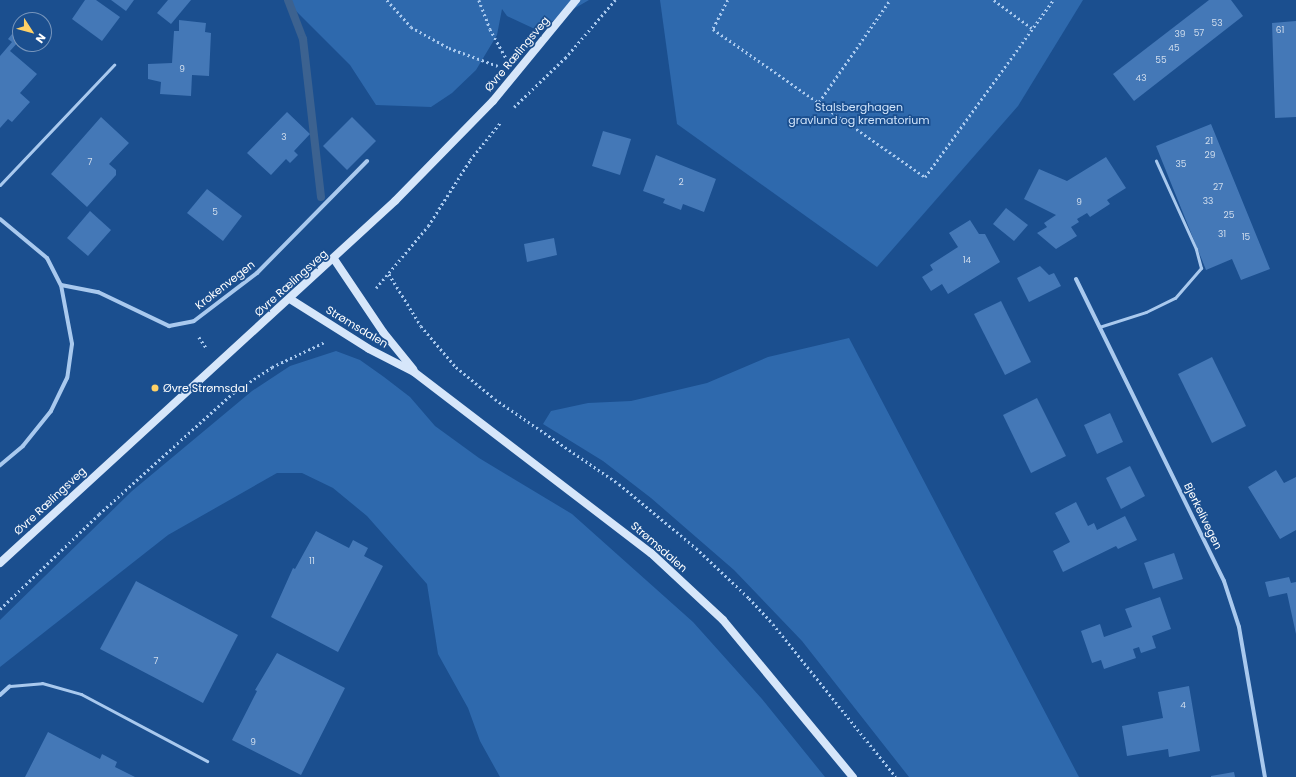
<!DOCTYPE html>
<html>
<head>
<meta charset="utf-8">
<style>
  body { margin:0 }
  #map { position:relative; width:1296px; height:777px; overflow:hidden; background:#1b4f8f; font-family:Poppins,sans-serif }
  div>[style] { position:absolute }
  .green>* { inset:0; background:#2e69ad }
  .stream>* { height:8px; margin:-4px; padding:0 4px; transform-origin:4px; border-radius:4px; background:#3c6290 }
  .building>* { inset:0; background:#4478b7 }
  .path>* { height:2.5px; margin-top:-1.25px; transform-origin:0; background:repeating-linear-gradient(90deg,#a9c9ee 0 2px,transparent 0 5px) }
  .lane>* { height:3px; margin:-1.5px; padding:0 1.5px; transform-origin:1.5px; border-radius:1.5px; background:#a9c9ee }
  .street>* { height:4px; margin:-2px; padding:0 2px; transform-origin:2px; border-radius:2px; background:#a9c9ee }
  .secondary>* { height:8px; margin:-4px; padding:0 4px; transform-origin:4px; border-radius:4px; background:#d6e6fa }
  .dots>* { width:11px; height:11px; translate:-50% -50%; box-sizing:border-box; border:2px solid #1b4f8f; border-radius:50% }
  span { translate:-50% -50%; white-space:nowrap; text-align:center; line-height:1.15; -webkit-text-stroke:3.5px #1b4f8f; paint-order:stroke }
  .number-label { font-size:9px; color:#d0dded }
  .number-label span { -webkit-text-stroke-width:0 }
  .street-label { font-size:11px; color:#fff }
  .park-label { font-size:11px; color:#cfe3fa }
  .poi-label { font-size:11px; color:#fff }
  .left { translate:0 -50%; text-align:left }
  .north { position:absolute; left:12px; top:12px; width:40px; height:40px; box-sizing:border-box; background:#1b4f8f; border:1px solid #7695bc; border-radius:50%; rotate:126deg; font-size:11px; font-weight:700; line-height:16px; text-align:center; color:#fff }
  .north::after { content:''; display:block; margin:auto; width:14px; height:18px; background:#ffd166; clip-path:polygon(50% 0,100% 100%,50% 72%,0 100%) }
</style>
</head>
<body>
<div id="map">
  <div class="green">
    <div style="clip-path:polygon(285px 0,589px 0,537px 30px,507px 16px,502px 9px,497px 35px,476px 70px,452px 93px,431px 107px,376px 105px,350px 65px)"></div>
    <div style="clip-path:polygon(660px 0,1083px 0,1018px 106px,877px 267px,677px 124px)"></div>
    <div style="clip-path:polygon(849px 338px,1079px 777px,909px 777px,802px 641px,734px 570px,651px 498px,603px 461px,543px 424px,551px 411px,588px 403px,631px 401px,707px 383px,768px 357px)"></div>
    <div style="clip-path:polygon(336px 351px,360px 360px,384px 377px,410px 397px,435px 426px,479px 458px,572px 514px,693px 622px,762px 699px,825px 777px,500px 777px,480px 741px,468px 708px,438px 654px,427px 584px,367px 516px,333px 488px,302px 473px,277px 473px,168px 535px,0 667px,0 620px,132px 491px,252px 391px,290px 366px)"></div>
  </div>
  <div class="stream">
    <div style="left:288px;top:0;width:42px;rotate:69deg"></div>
    <div style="left:303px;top:39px;width:159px;rotate:83.5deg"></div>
  </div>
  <div class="building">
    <div style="clip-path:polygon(85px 0,96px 0,120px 17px,102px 41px,72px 19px)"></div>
    <div style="clip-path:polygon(111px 0,134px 0,126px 11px)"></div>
    <div style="clip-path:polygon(168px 0,191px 0,171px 24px,157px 13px)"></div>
    <div style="clip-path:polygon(1209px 0,1231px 0,1243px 16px,1134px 101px,1113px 74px)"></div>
    <div style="clip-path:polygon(179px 20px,206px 23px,205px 32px,211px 33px,209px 76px,192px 75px,191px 96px,160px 94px,161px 82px,148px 79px,148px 64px,172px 63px,174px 31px,179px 31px)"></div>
    <div style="clip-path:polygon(1296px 21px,1296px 117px,1275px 118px,1272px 23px)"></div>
    <div style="clip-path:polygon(12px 34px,20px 40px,10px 51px,37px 74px,20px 93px,30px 102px,12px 122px,8px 119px,0 128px,0 56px,12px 42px,8px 39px)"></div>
    <div style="clip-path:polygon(287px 112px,310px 134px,294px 151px,298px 155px,290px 163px,286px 159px,271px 175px,247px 153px)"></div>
    <div style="clip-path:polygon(101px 117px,129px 143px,109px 164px,116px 170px,116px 175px,87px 207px,51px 174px)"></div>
    <div style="clip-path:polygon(352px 117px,376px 141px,347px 170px,323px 146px)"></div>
    <div style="clip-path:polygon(1211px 124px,1270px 269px,1241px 280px,1232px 259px,1206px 270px,1156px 146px)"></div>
    <div style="clip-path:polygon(603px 131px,631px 139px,620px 175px,592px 166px)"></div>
    <div style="clip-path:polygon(656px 155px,716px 179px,704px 212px,683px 204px,681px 210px,663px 203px,665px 199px,643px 191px)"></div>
    <div style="clip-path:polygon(1106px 157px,1126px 188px,1107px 200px,1110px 204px,1090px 217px,1087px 213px,1077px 219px,1079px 222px,1071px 227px,1077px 236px,1056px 249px,1037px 233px,1047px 227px,1044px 223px,1056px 215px,1024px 199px,1039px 169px,1067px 181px)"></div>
    <div style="clip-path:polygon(207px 189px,242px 216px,223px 241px,187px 213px)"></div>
    <div style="clip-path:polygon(1006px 208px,1028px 225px,1014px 241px,993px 224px)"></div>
    <div style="clip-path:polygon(90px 211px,111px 230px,88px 256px,67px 238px)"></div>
    <div style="clip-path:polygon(970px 220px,979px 234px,985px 234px,1000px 262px,948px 294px,942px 284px,931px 291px,922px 277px,933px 270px,930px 265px,958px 247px,949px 233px)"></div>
    <div style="clip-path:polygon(554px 238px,557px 255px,527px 262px,524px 244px)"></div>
    <div style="clip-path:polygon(1040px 266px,1049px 275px,1054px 273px,1061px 286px,1029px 302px,1017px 278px)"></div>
    <div style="clip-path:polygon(1001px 301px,1031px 362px,1005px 375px,974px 314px)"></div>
    <div style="clip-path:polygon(1212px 357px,1246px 426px,1212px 443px,1178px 374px)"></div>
    <div style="clip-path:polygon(1037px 398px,1066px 456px,1031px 473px,1003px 415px)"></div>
    <div style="clip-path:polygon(1110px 413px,1123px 442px,1097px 454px,1084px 425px)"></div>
    <div style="clip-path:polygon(1130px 466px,1145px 496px,1121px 509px,1106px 478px)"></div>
    <div style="clip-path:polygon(1276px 470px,1284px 483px,1296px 477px,1296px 530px,1280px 539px,1248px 487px)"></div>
    <div style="clip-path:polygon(1076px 502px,1088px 526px,1094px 523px,1097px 530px,1125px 516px,1137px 540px,1118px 549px,1116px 546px,1063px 572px,1053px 551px,1070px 542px,1055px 513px)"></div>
    <div style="clip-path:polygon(316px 531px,349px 548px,353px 540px,368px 548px,364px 556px,383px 566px,338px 652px,271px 617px,293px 568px,295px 569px)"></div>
    <div style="clip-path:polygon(1174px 553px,1183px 579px,1153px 589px,1144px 563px)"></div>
    <div style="clip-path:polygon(1289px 577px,1291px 583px,1296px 582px,1296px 634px,1287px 593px,1269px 597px,1265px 582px)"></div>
    <div style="clip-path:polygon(136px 581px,238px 635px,203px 703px,100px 649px)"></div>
    <div style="clip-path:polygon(1160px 597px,1171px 629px,1152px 636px,1156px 648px,1141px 653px,1139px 647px,1133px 649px,1136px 658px,1104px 669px,1101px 660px,1092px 663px,1081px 631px,1100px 624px,1104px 637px,1132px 627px,1125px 609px)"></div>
    <div style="clip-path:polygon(277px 653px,345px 688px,301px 775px,232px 740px,257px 691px,255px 690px)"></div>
    <div style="clip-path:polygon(1189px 686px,1200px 751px,1169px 757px,1168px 749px,1127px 756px,1122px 726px,1163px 718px,1158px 692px)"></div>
    <div style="clip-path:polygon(48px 732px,100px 759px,102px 754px,117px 762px,115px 767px,135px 777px,25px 777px)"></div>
    <div style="clip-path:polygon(1234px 772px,1235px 777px,1211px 777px,1211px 776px)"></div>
  </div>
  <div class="path">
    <div style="left:387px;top:0;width:36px;rotate:48deg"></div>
    <div style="left:411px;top:27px;width:43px;rotate:28.9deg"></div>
    <div style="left:449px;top:48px;width:52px;rotate:20.2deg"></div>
    <div style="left:479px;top:0;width:31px;rotate:69deg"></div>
    <div style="left:490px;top:29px;width:33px;rotate:61deg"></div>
    <div style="left:728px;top:0;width:33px;rotate:117deg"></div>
    <div style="left:713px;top:29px;width:259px;rotate:34.9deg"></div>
    <div style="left:925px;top:177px;width:218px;rotate:-54.1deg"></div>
    <div style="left:994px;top:0;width:47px;rotate:36.4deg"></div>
    <div style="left:819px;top:102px;width:124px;rotate:-55.2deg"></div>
    <div style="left:514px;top:107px;width:71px;rotate:-43.9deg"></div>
    <div style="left:565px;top:58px;width:77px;rotate:-49.2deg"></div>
    <div style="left:389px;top:274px;width:61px;rotate:58.4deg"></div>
    <div style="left:421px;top:326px;width:54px;rotate:49.5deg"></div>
    <div style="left:456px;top:367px;width:50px;rotate:39.4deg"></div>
    <div style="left:495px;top:399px;width:150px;rotate:34.4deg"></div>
    <div style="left:619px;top:484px;width:100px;rotate:39.7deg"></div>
    <div style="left:696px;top:548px;width:73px;rotate:43.3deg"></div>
    <div style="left:749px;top:598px;width:35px;rotate:47deg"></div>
    <div style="left:773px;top:624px;width:196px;rotate:51.2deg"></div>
    <div style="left:376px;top:288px;width:81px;rotate:-50deg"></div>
    <div style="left:428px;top:226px;width:78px;rotate:-57.5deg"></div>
    <div style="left:470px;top:160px;width:48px;rotate:-51deg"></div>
    <div style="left:199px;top:337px;width:14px;rotate:56deg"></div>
    <div style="left:0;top:609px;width:137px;rotate:-43.8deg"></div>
    <div style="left:99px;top:514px;width:181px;rotate:-42.1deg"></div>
    <div style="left:233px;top:393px;width:47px;rotate:-33.7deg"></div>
    <div style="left:272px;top:367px;width:59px;rotate:-25.3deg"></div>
  </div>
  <div class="lane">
    <div style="left:0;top:185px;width:166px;rotate:-46.5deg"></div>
    <div style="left:1099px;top:327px;width:49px;rotate:-17.7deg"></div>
    <div style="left:1146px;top:312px;width:32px;rotate:-26deg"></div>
    <div style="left:1175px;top:298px;width:40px;rotate:-49deg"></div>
    <div style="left:1201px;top:268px;width:20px;rotate:-105deg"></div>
    <div style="left:1196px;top:249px;width:97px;rotate:-114.4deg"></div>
    <div style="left:10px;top:686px;width:32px;rotate:-5deg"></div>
    <div style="left:42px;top:683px;width:41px;rotate:15.8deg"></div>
    <div style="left:81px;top:694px;width:143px;rotate:28deg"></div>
  </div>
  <div class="street">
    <div style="left:0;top:219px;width:61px;rotate:39.7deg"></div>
    <div style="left:47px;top:258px;width:30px;rotate:63deg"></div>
    <div style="left:61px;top:285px;width:60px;rotate:79.4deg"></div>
    <div style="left:72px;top:344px;width:34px;rotate:98deg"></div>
    <div style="left:67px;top:378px;width:37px;rotate:116deg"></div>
    <div style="left:51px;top:411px;width:45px;rotate:128.7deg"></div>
    <div style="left:23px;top:446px;width:30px;rotate:140deg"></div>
    <div style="left:1076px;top:279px;width:336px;rotate:63.9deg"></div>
    <div style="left:1224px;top:581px;width:48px;rotate:71.9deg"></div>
    <div style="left:1239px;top:627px;width:152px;rotate:80.2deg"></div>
    <div style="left:61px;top:285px;width:38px;rotate:11deg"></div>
    <div style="left:98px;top:292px;width:79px;rotate:25.6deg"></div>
    <div style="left:169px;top:326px;width:25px;rotate:-11deg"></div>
    <div style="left:194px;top:321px;width:79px;rotate:-37.3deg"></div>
    <div style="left:257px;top:273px;width:157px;rotate:-45.5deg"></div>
    <div style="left:0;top:695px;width:13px;rotate:-42deg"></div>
  </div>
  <div class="secondary">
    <div style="left:334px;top:259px;width:88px;rotate:56.1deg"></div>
    <div style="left:383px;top:332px;width:48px;rotate:51deg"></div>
    <div style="left:290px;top:299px;width:93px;rotate:32.3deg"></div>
    <div style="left:369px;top:349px;width:51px;rotate:27.1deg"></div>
    <div style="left:414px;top:372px;width:298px;rotate:37.4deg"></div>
    <div style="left:651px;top:553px;width:98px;rotate:42.9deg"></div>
    <div style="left:723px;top:620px;width:204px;rotate:50.4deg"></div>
    <div style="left:0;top:563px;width:536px;rotate:-42.5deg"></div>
    <div style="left:395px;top:201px;width:140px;rotate:-45.6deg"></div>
    <div style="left:493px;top:101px;width:131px;rotate:-50.6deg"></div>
  </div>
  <div class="dots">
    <div style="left:155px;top:388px;background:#ffd166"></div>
  </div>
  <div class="number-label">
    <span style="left:1217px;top:23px">53</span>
    <span style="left:1280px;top:30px">61</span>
    <span style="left:1199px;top:33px">57</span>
    <span style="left:1180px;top:34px">39</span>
    <span style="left:1174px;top:48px">45</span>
    <span style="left:1161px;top:60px">55</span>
    <span style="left:182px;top:69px">9</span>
    <span style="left:1141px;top:78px">43</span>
    <span style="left:284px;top:137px">3</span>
    <span style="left:1209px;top:141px">21</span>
    <span style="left:1210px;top:155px">29</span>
    <span style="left:90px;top:162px">7</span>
    <span style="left:1181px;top:164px">35</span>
    <span style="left:681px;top:182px">2</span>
    <span style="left:1218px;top:187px">27</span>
    <span style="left:1208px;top:201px">33</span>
    <span style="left:1079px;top:202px">9</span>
    <span style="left:215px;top:212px">5</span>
    <span style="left:1229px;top:215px">25</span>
    <span style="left:1222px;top:234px">31</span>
    <span style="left:1246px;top:237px">15</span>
    <span style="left:967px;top:260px">14</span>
    <span style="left:312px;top:561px">11</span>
    <span style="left:156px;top:661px">7</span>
    <span style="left:1183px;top:705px">4</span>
    <span style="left:253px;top:742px">9</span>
  </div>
  <div class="street-label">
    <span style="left:517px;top:54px;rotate:-50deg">Øvre Rælingsveg</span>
    <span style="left:291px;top:283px;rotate:-42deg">Øvre Rælingsveg</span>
    <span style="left:225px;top:285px;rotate:-38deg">Krokenvegen</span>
    <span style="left:357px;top:327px;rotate:31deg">Strømsdalen</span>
    <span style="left:50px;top:501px;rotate:-43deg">Øvre Rælingsveg</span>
    <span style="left:1203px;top:516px;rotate:64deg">Bjerkelivegen</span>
    <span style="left:659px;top:547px;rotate:41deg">Strømsdalen</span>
  </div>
  <div class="park-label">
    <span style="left:859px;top:114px">Stalsberghagen<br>gravlund og krematorium</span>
  </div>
  <div class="poi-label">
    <span class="left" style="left:163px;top:388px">Øvre Strømsdal</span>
  </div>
  <div class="north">N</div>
</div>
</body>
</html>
